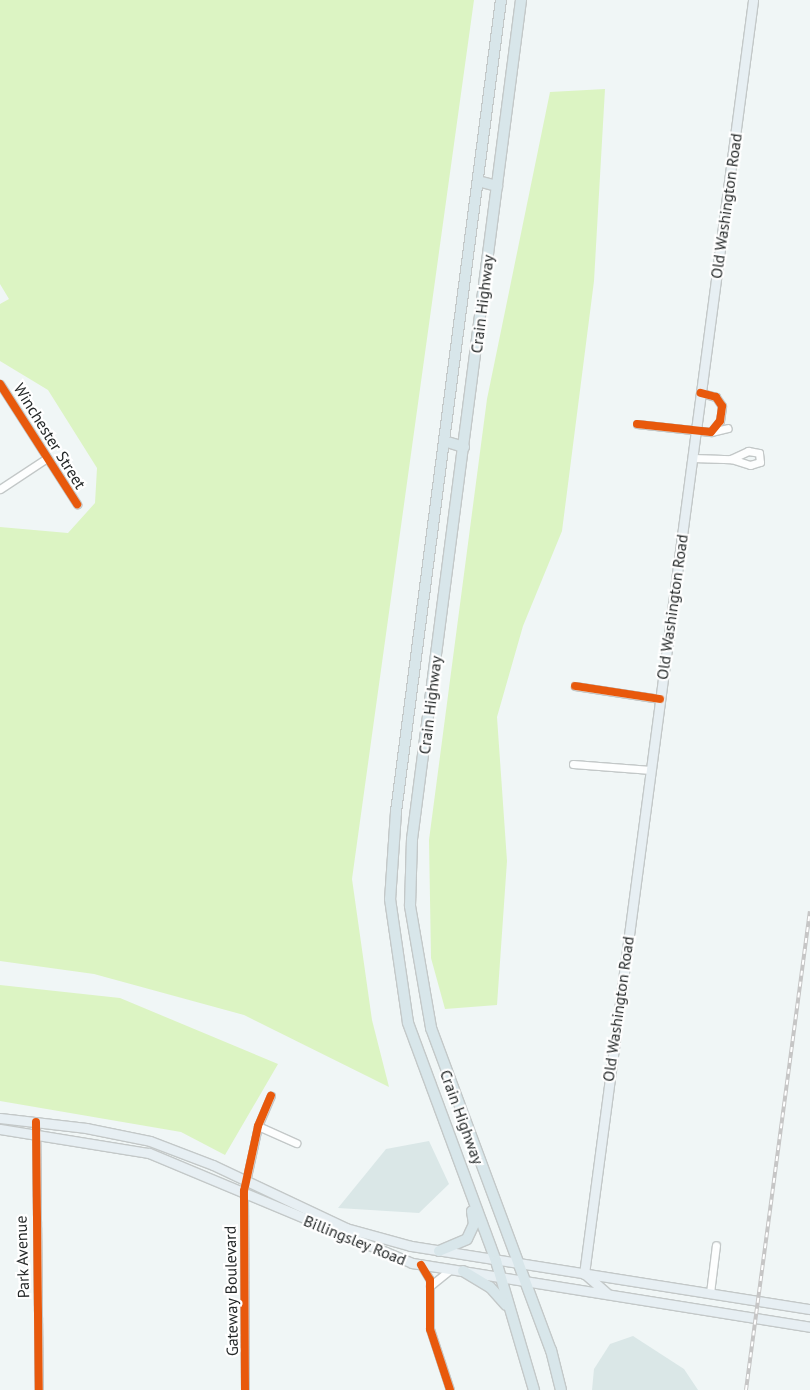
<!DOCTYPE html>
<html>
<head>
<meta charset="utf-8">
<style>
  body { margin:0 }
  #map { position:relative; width:810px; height:1390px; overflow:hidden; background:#f0f6f6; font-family:"PT Sans",sans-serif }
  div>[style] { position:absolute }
  .built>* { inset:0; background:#dae7e7 }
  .green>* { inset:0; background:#dcf4c3 }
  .roads { filter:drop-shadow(1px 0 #c3c8c8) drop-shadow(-1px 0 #c3c8c8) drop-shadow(0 1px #c3c8c8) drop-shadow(0 -1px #c3c8c8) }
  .minor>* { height:7px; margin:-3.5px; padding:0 3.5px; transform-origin:3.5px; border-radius:3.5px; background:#fdfefe }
  .major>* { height:9px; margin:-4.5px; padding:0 4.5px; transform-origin:4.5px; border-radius:4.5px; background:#e7eff3 }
  .highway>* { height:10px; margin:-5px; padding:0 5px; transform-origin:5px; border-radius:5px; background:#d8e6ea }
  .rail>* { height:4px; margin-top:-2px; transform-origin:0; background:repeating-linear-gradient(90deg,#fff 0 5.5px,#c6c6c6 0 11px); box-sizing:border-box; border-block:1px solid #c6c6c6 }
  .cycleway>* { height:8px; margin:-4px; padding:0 4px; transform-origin:4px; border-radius:4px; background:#e8590c }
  span { translate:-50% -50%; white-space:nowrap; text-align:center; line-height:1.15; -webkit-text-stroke:4.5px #fff; paint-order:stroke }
  .street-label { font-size:16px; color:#242828 }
</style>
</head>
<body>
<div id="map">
  <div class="built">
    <div style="clip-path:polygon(429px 1141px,449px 1184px,419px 1213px,338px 1208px,386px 1149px)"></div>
    <div style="clip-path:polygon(633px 1336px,684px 1369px,698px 1390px,592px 1390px,594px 1369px,610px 1344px)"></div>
  </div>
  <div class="green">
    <div style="clip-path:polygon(0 0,474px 0,352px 879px,372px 1020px,389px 1087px,244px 1015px,94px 974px,0 961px,0 527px,68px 533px,95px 503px,97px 468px,48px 390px,0 361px,0 304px,9px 299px,0 284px)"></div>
    <div style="clip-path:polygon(605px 89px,594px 281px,562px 531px,523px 626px,497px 717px,507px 861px,497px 1005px,445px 1009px,431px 958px,429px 840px,487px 399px,550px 92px)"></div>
    <div style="clip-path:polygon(0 985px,120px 998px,278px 1064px,225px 1155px,181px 1132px,0 1101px)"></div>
  </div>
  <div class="roads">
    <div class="minor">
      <div style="left:0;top:384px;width:143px;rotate:57.3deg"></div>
      <div style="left:637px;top:424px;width:74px;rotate:6.2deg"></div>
      <div style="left:711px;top:432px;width:14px;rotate:-51deg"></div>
      <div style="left:720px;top:421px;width:15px;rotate:-82deg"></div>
      <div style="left:722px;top:406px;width:11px;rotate:-124deg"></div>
      <div style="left:716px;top:397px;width:16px;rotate:-165deg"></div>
      <div style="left:711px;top:432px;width:17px;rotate:-13deg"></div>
      <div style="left:748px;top:451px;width:11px;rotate:10deg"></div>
      <div style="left:759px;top:453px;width:9px;rotate:84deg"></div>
      <div style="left:760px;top:462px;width:10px;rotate:163deg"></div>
      <div style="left:750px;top:465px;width:20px;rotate:-162deg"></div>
      <div style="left:731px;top:459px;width:19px;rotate:-25deg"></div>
      <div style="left:693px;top:458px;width:38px;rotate:2deg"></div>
      <div style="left:0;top:489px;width:56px;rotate:-33.4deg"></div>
      <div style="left:575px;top:686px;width:86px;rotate:8.7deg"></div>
      <div style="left:573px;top:764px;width:78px;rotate:4.4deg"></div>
      <div style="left:36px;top:1122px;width:268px;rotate:89.4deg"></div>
      <div style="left:258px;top:1126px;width:42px;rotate:24.1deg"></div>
      <div style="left:421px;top:1265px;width:17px;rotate:59deg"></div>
      <div style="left:430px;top:1280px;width:49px;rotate:90deg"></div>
      <div style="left:430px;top:1329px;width:64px;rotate:71.8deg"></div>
      <div style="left:430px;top:1286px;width:27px;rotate:-39deg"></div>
      <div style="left:710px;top:1293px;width:48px;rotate:-82.9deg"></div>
      <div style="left:245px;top:1390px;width:199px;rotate:-90.3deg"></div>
      <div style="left:244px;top:1191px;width:66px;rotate:-77.8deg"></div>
      <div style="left:258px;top:1126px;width:33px;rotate:-67deg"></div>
    </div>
    <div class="major">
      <div style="left:0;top:1118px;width:87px;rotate:6.6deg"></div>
      <div style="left:86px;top:1128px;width:65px;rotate:11.5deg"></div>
      <div style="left:150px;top:1141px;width:67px;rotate:20.9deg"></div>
      <div style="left:213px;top:1165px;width:147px;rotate:25.3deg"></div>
      <div style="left:346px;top:1228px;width:67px;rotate:15.5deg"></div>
      <div style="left:411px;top:1246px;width:404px;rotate:9deg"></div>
      <div style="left:0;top:1129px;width:151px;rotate:9.2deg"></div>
      <div style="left:149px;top:1153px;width:285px;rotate:22.7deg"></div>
      <div style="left:412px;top:1263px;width:403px;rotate:9.1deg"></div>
      <div style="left:584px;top:1274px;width:1285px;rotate:-82.44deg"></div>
      <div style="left:585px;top:1274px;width:29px;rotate:41deg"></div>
    </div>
    <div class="highway">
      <div style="left:501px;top:0;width:819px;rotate:97.37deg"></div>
      <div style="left:396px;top:812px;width:87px;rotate:93.9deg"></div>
      <div style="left:390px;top:899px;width:125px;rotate:81.7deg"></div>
      <div style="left:408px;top:1023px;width:254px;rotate:69.7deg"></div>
      <div style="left:496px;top:1261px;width:134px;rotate:73.6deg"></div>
      <div style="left:521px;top:0;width:846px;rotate:97.4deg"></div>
      <div style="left:412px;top:839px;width:67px;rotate:91.7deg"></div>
      <div style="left:410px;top:906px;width:124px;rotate:80.2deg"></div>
      <div style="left:431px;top:1028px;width:344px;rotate:69.6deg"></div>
      <div style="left:551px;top:1350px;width:41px;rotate:76deg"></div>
      <div style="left:478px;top:181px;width:20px;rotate:15deg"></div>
      <div style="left:444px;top:441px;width:21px;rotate:17deg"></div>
      <div style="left:439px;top:1251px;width:30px;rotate:-23deg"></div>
      <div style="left:467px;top:1239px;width:17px;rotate:-65deg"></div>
      <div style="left:474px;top:1224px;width:13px;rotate:-99deg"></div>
      <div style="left:463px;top:1271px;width:31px;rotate:31deg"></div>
      <div style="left:490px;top:1287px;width:24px;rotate:48deg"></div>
    </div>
  </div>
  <div class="rail">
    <div style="left:746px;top:1390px;width:483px;rotate:-82.4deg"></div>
  </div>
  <div class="cycleway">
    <div style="left:0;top:384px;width:143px;rotate:57.3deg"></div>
    <div style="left:637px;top:424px;width:74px;rotate:6.2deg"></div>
    <div style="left:711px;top:432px;width:14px;rotate:-51deg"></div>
    <div style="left:720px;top:421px;width:15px;rotate:-82deg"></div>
    <div style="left:722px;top:406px;width:11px;rotate:-124deg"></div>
    <div style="left:716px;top:397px;width:16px;rotate:-165deg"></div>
    <div style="left:575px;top:686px;width:86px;rotate:8.7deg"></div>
    <div style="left:36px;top:1122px;width:268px;rotate:89.4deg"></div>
    <div style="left:421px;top:1265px;width:17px;rotate:59deg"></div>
    <div style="left:430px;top:1280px;width:49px;rotate:90deg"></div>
    <div style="left:430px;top:1329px;width:64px;rotate:71.8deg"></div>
    <div style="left:245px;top:1390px;width:199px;rotate:-90.3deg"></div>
    <div style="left:244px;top:1191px;width:66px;rotate:-77.8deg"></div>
    <div style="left:258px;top:1126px;width:33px;rotate:-67deg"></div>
  </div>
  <div class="street-label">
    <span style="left:726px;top:206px;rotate:-82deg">Old Washington Road</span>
    <span style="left:482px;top:304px;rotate:-83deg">Crain Highway</span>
    <span style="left:50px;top:436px;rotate:58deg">Winchester Street</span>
    <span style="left:672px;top:607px;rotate:-82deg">Old Washington Road</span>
    <span style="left:430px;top:705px;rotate:-83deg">Crain Highway</span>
    <span style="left:618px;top:1009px;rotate:-82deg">Old Washington Road</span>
    <span style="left:462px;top:1117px;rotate:70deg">Crain Highway</span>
    <span style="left:355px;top:1240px;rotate:22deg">Billingsley Road</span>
    <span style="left:22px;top:1257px;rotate:-92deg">Park Avenue</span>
    <span style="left:231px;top:1291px;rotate:-91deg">Gateway Boulevard</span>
  </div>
</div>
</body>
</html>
